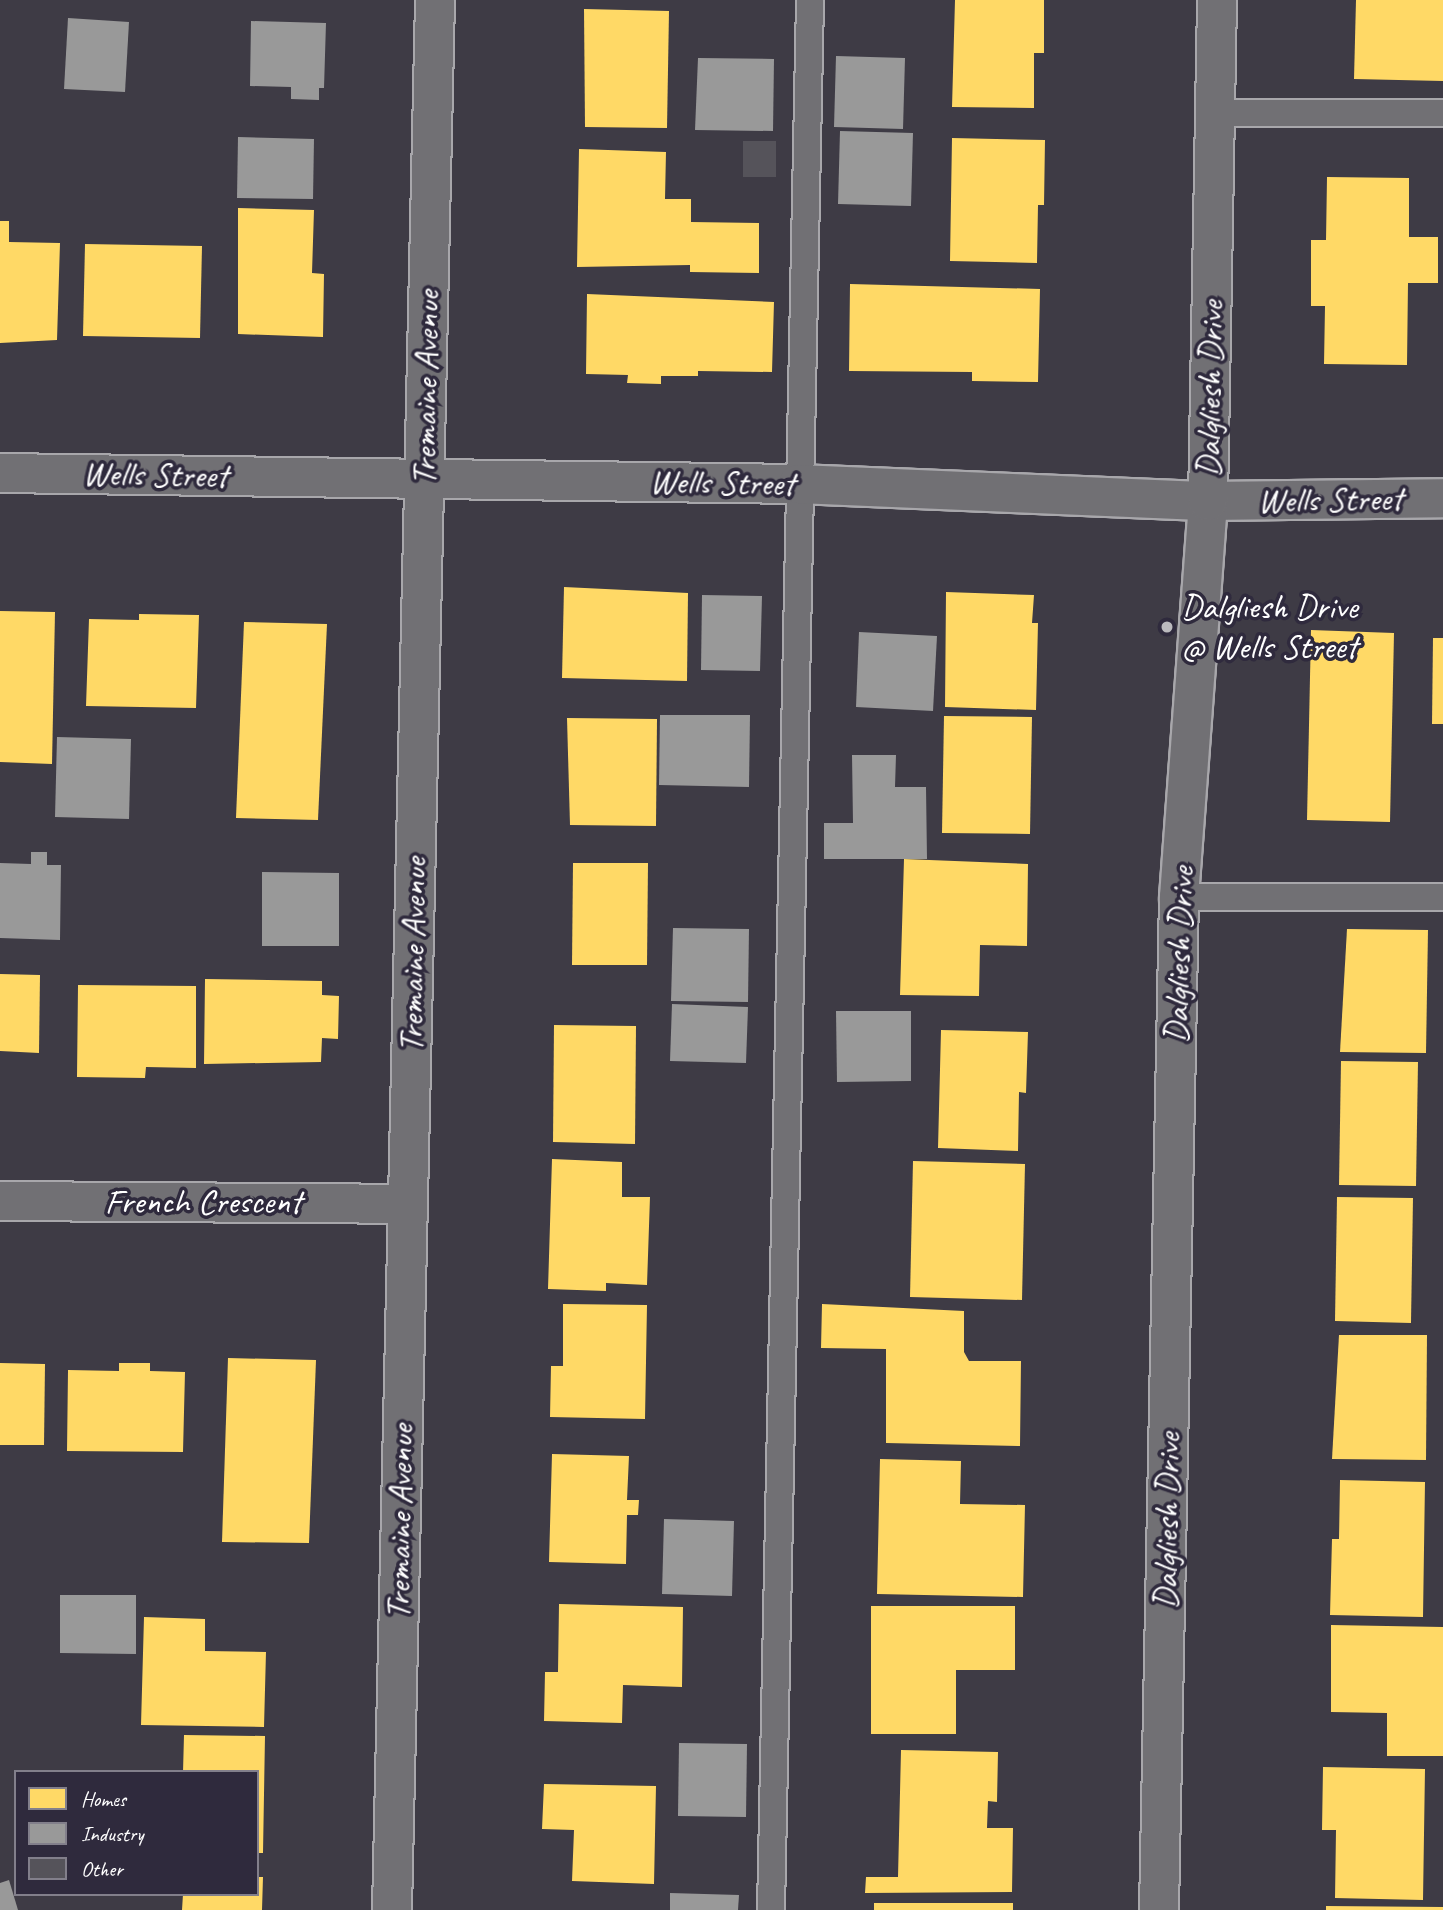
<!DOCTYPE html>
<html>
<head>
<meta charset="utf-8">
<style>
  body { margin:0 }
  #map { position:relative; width:1443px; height:1910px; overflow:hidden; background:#3e3b45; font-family:Caveat,sans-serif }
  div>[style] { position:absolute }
  .homes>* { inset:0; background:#ffd966 }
  .industry>* { inset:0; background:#999 }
  .building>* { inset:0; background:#55535a }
  .roads { filter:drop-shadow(2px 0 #a8a7ab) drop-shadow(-2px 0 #a8a7ab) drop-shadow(0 2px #a8a7ab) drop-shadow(0 -2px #a8a7ab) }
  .lane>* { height:26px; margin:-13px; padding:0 13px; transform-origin:13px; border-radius:13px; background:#717074 }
  .street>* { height:38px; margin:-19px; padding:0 19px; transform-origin:19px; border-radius:19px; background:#717074 }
  .secondary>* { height:38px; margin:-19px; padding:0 19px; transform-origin:19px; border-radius:19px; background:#717074 }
  .dots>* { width:19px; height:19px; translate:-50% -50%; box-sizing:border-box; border:4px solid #2f2a3d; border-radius:50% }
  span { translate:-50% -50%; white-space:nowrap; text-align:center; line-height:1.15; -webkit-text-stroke:7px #2f2a3d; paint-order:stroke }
  .street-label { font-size:35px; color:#fff }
  .poi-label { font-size:35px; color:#fff }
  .left { translate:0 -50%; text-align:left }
  .legend { position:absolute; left:14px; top:1770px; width:245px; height:126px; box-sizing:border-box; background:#2f2a3d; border:2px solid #827f8b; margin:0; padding:9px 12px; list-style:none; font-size:21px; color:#fff }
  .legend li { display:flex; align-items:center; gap:14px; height:35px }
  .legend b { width:35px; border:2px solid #827f8b }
</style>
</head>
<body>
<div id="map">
  <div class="homes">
    <div style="clip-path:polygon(955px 0,1044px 0,1044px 53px,1034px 53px,1034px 108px,952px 107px)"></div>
    <div style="clip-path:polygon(1356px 0,1443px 0,1443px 81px,1354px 79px)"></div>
    <div style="clip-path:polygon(584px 9px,669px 11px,667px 128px,585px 127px)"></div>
    <div style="clip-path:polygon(952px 138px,1045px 140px,1044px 205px,1038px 205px,1037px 263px,950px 261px)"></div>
    <div style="clip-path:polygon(579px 149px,666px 152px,665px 199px,691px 199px,691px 222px,759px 223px,759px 273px,690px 272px,690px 265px,577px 267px)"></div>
    <div style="clip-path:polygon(1327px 177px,1409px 178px,1409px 237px,1438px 237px,1438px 283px,1408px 283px,1407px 365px,1324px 364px,1325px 306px,1311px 306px,1311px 240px,1326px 240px)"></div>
    <div style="clip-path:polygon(238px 208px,314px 210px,312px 273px,324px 274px,323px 337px,238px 334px)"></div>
    <div style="clip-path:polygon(0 221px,9px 221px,9px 242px,60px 243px,57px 340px,0 343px)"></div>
    <div style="clip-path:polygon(85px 244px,202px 246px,200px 338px,83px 336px)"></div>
    <div style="clip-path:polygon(850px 284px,1040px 289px,1038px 382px,972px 381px,972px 372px,849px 371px)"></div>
    <div style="clip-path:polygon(587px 294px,774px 302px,772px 372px,698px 371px,698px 376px,661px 376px,661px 384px,627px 383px,628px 375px,586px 374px)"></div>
    <div style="clip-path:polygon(564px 587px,688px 593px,687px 681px,562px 678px)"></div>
    <div style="clip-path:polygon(946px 592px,1034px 595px,1032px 623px,1038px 623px,1036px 710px,945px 707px)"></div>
    <div style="clip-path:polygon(0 611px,55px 612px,52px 764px,0 762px)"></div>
    <div style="clip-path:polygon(139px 614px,199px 615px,196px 708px,86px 706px,89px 619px,139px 620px)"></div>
    <div style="clip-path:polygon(244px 622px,327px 624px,318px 820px,236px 818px)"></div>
    <div style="clip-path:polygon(1311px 630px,1394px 633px,1390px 822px,1307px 820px)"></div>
    <div style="clip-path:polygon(1433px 638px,1443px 638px,1443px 724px,1432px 724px)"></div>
    <div style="clip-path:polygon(944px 716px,1032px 717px,1030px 834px,942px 833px)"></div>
    <div style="clip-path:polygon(567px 718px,657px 719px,656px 826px,570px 825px)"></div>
    <div style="clip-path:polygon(904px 859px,1028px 864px,1027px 946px,980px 945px,979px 996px,900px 995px)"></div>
    <div style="clip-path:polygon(573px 863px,648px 863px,647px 965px,572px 965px)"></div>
    <div style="clip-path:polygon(1347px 929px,1428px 930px,1426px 1053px,1340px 1052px)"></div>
    <div style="clip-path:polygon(0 974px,40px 975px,39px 1053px,0 1051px)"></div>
    <div style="clip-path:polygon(205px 979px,322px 981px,322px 995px,339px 996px,338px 1039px,322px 1038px,321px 1062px,204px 1064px)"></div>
    <div style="clip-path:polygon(78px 985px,196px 986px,196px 1068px,146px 1067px,145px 1078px,77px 1077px)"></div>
    <div style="clip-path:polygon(554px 1025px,636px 1026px,635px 1144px,553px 1142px)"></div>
    <div style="clip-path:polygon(941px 1030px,1028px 1032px,1026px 1093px,1019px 1092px,1018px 1151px,938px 1148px)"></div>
    <div style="clip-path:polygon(1341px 1061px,1418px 1062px,1416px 1186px,1339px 1185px)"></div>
    <div style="clip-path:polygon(552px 1159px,622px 1162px,622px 1197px,650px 1197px,647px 1285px,606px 1283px,606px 1291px,548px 1289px)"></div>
    <div style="clip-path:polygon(913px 1161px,1025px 1164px,1022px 1300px,910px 1297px)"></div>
    <div style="clip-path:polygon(1337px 1197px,1413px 1198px,1411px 1323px,1335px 1321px)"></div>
    <div style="clip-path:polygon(563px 1304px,647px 1305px,645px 1419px,550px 1417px,551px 1366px,563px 1366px)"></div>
    <div style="clip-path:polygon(822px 1304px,964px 1311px,964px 1352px,969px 1361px,1021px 1361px,1020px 1446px,886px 1443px,886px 1349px,821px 1348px)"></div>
    <div style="clip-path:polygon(1339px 1335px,1427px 1335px,1426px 1460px,1332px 1459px)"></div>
    <div style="clip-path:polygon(228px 1358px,316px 1360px,309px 1543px,222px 1542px)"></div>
    <div style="clip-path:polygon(0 1363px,45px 1364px,44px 1445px,0 1445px)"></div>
    <div style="clip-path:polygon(119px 1363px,150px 1363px,150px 1371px,185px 1372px,183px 1452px,67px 1451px,68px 1370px,119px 1371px)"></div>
    <div style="clip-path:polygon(552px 1454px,629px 1456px,627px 1500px,639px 1500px,638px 1515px,627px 1515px,626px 1564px,549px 1562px)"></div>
    <div style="clip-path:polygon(880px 1459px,961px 1461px,960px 1504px,1025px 1505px,1023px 1597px,877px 1594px)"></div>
    <div style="clip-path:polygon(1340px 1480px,1425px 1482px,1423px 1617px,1330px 1615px,1332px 1539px,1339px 1539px)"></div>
    <div style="clip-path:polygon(559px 1604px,683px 1607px,682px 1687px,623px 1685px,622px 1723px,544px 1721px,545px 1672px,558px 1672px)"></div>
    <div style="clip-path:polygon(871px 1606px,1015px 1606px,1015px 1670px,956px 1670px,956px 1734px,871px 1734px)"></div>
    <div style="clip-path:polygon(144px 1617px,205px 1619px,205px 1651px,266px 1652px,264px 1727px,141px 1725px)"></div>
    <div style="clip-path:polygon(1331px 1625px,1443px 1627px,1443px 1756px,1387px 1756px,1387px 1713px,1331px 1712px)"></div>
    <div style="clip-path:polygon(184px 1735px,265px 1736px,263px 1853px,257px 1853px,257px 1772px,183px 1772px)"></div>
    <div style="clip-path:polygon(901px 1750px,998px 1752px,997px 1802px,988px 1801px,987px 1828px,1013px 1828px,1012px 1892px,865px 1893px,866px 1877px,898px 1877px)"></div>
    <div style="clip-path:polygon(1323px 1767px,1425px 1769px,1423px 1900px,1335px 1898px,1336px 1830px,1322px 1830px)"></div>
    <div style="clip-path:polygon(544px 1784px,656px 1786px,654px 1884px,572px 1881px,574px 1830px,542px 1829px)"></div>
    <div style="clip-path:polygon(257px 1877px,263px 1877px,262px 1910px,182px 1910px,183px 1894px,257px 1894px)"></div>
    <div style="clip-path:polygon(874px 1903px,1013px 1903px,1013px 1910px,874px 1910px)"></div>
    <div style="clip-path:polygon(1326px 1906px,1443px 1907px,1443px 1910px,1326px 1910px)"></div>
  </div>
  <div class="industry">
    <div style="clip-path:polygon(68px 18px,129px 22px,125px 92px,64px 89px)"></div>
    <div style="clip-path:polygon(251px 21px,326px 23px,324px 88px,319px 88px,319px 100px,291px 99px,291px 87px,250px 86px)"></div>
    <div style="clip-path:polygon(836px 56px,905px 58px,903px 129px,834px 127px)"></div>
    <div style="clip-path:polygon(698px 58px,774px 59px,773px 131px,695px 130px)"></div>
    <div style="clip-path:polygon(840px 131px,913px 133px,911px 206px,838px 204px)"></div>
    <div style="clip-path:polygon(238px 137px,314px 139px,313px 199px,237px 198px)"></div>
    <div style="clip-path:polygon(702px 595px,762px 596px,760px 671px,701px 670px)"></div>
    <div style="clip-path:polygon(859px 632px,937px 636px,933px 711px,856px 707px)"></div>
    <div style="clip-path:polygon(660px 715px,750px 715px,749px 787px,659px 785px)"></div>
    <div style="clip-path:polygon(57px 737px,131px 739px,129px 819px,55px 817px)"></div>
    <div style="clip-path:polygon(852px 755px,896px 755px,895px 787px,926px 787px,927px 859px,824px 859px,824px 823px,853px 823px)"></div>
    <div style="clip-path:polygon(31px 852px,47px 852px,47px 865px,61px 865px,60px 940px,0 938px,0 863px,31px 864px)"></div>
    <div style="clip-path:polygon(262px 872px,339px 873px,339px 946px,262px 946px)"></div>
    <div style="clip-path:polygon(673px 928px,749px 929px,748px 1002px,671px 1001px)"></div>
    <div style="clip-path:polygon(672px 1004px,748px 1007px,746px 1063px,670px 1061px)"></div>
    <div style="clip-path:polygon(836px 1011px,911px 1011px,911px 1081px,837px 1082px)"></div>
    <div style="clip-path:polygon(664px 1519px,734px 1521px,732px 1596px,662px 1594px)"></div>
    <div style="clip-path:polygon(60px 1595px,136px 1595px,136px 1654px,60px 1653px)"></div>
    <div style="clip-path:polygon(679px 1743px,747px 1744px,746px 1817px,678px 1816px)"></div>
    <div style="clip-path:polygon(9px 1880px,18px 1910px,0 1910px,0 1883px)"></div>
    <div style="clip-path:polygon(670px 1893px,739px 1895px,738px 1910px,670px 1910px)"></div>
  </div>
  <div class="building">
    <div style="clip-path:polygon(743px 141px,776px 141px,776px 177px,743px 177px)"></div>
  </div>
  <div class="roads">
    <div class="lane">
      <div style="left:1216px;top:113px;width:227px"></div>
      <div style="left:1179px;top:897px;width:264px"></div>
      <div style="left:771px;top:1910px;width:1910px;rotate:-88.83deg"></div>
    </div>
    <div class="street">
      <div style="left:0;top:473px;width:798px;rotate:0.79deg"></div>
      <div style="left:798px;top:484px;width:410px;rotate:2.4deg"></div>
      <div style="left:1208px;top:501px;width:235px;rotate:-0.7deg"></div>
      <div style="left:0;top:1201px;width:407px;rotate:0.4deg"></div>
      <div style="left:392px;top:1910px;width:1910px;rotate:-88.71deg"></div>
    </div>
    <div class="secondary">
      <div style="left:1159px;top:1910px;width:1013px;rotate:-88.87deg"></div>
      <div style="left:1179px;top:897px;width:397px;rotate:-85.8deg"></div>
      <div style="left:1208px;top:501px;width:501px;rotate:-88.97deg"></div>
    </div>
  </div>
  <div class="dots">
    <div style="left:1167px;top:627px;background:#bbbabe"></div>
  </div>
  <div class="street-label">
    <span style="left:426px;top:388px;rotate:-89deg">Tremaine Avenue</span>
    <span style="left:1210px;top:389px;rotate:-89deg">Dalgliesh Drive</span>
    <span style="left:155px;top:475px;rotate:1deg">Wells Street</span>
    <span style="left:722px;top:483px;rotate:1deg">Wells Street</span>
    <span style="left:1330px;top:500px;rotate:-1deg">Wells Street</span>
    <span style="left:413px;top:955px;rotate:-89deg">Tremaine Avenue</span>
    <span style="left:1179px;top:955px;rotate:-88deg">Dalgliesh Drive</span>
    <span style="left:203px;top:1202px">French Crescent</span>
    <span style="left:1167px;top:1521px;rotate:-89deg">Dalgliesh Drive</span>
    <span style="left:400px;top:1522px;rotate:-89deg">Tremaine Avenue</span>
  </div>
  <div class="poi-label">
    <span class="left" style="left:1181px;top:627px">Dalgliesh Drive<br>@ Wells Street</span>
  </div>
  <ul class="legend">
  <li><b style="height:19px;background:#ffd966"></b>Homes</li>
  <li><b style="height:19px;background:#999"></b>Industry</li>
  <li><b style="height:19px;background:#55535a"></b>Other</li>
  </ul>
</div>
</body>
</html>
